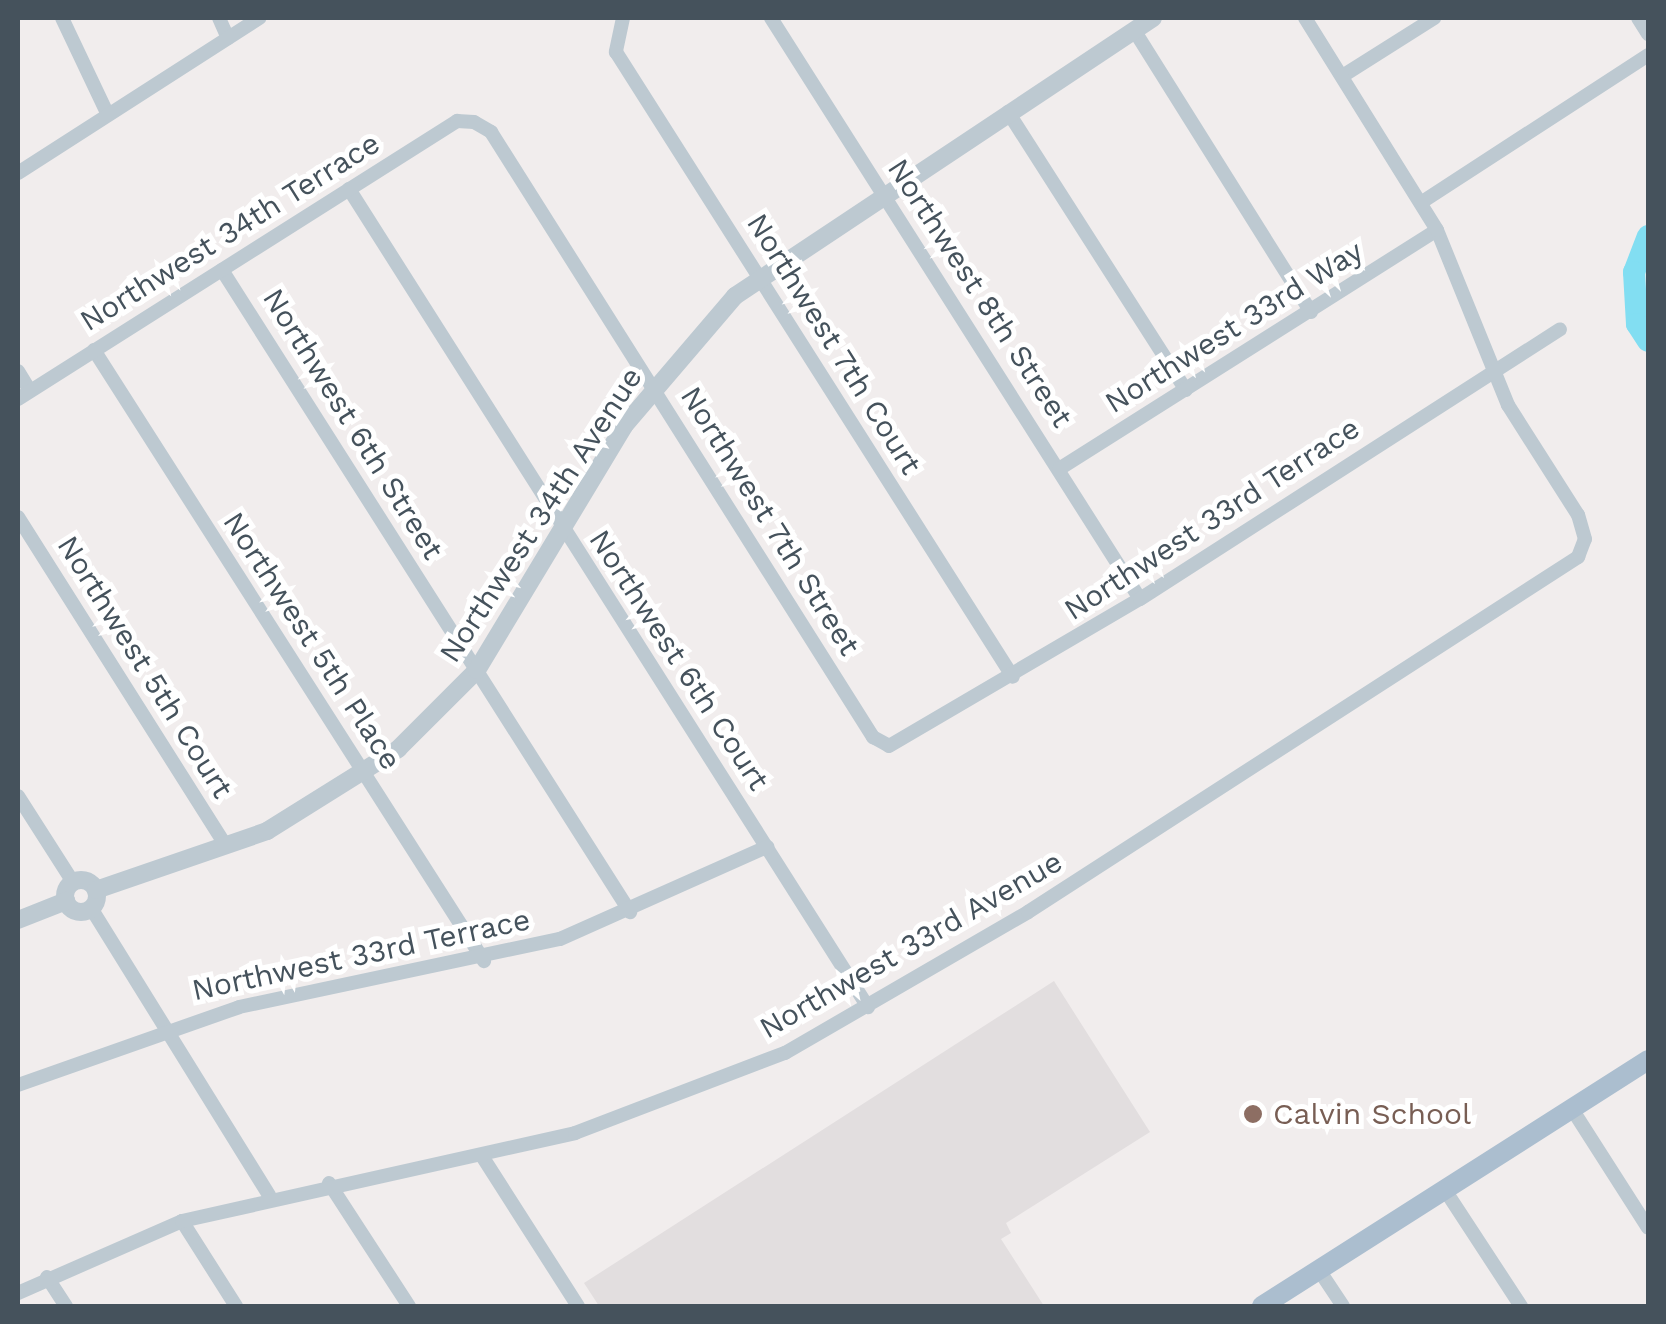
<!DOCTYPE html>
<html>
<head>
<meta charset="utf-8">
<style>
  body { margin:0 }
  #map { position:relative; width:1666px; height:1324px; overflow:hidden; background:#f1eded; font-family:"Work Sans",sans-serif }
  div>[style] { position:absolute }
  .education>* { inset:0; background:#e2dedf }
  .river>* { height:22px; margin:-11px; padding:0 11px; transform-origin:11px; border-radius:11px; background:#82def2 }
  .minor>* { height:14px; margin:-7px; padding:0 7px; transform-origin:7px; border-radius:7px; background:#bdc9d1 }
  .tertiary>* { height:18px; margin:-9px; padding:0 9px; transform-origin:9px; border-radius:9px; background:#bdc9d1 }
  .tertiary>.ring { margin:-9px; padding:0; box-sizing:content-box; background:none; border:18px solid #bdc9d1; border-radius:50% }
  .primary>* { height:20px; margin:-10px; padding:0 10px; transform-origin:10px; border-radius:10px; background:#abbecf }
  .dots>* { width:28px; height:28px; translate:-50% -50%; box-sizing:border-box; border:5px solid #fff; border-radius:50% }
  span { translate:-50% -50%; white-space:nowrap; text-align:center; line-height:1.15; -webkit-text-stroke:10px #fff; paint-order:stroke }
  .street-label { font-size:30px; color:#45525c }
  .education-label { font-size:30px; color:#785e54 }
  .left { translate:0 -50%; text-align:left }
  .frame { position:absolute; inset:0; border:20px solid #45525c; pointer-events:none }
</style>
</head>
<body>
<div id="map">
  <div class="education">
    <div style="clip-path:polygon(1054px 981px,1150px 1132px,1006px 1223px,1011px 1233px,1001px 1239px,1044px 1306px,599px 1306px,584px 1283px)"></div>
  </div>
  <div class="river">
    <div style="left:1648px;top:236px;width:39px;rotate:111deg"></div>
    <div style="left:1634px;top:272px;width:52px;rotate:86.7deg"></div>
    <div style="left:1637px;top:324px;width:20px;rotate:57deg"></div>
  </div>
  <div class="minor">
    <div style="left:62px;top:18px;width:107px;rotate:64.6deg"></div>
    <div style="left:219px;top:18px;width:22px;rotate:66deg"></div>
    <div style="left:623px;top:18px;width:35px;rotate:102deg"></div>
    <div style="left:616px;top:52px;width:740px;rotate:57.58deg"></div>
    <div style="left:771px;top:18px;width:688px;rotate:57.58deg"></div>
    <div style="left:1638px;top:18px;width:19px;rotate:58deg"></div>
    <div style="left:1134px;top:30px;width:333px;rotate:57.9deg"></div>
    <div style="left:1344px;top:75px;width:107px;rotate:-32.3deg"></div>
    <div style="left:1008px;top:112px;width:330px;rotate:57.4deg"></div>
    <div style="left:18px;top:173px;width:287px;rotate:-32.7deg"></div>
    <div style="left:349px;top:189px;width:969px;rotate:57.61deg"></div>
    <div style="left:1422px;top:202px;width:270px;rotate:-33deg"></div>
    <div style="left:222px;top:270px;width:761px;rotate:57.56deg"></div>
    <div style="left:94px;top:350px;width:725px;rotate:57.45deg"></div>
    <div style="left:18px;top:371px;width:23px;rotate:59deg"></div>
    <div style="left:18px;top:399px;width:520px;rotate:-32.34deg"></div>
    <div style="left:457px;top:121px;width:17px;rotate:3deg"></div>
    <div style="left:474px;top:122px;width:20px;rotate:30deg"></div>
    <div style="left:491px;top:132px;width:716px;rotate:57.73deg"></div>
    <div style="left:873px;top:737px;width:18px;rotate:29deg"></div>
    <div style="left:889px;top:746px;width:291px;rotate:-30.4deg"></div>
    <div style="left:1140px;top:599px;width:499px;rotate:-32.7deg"></div>
    <div style="left:1059px;top:469px;width:447px;rotate:-32.3deg"></div>
    <div style="left:18px;top:517px;width:389px;rotate:57.7deg"></div>
    <div style="left:18px;top:796px;width:102px;rotate:57.4deg"></div>
    <div style="left:91px;top:908px;width:338px;rotate:58.2deg"></div>
    <div style="left:18px;top:1085px;width:234px;rotate:-19.4deg"></div>
    <div style="left:239px;top:1007px;width:328px;rotate:-12deg"></div>
    <div style="left:560px;top:939px;width:227px;rotate:-24deg"></div>
    <div style="left:1572px;top:1109px;width:141px;rotate:57.4deg"></div>
    <div style="left:482px;top:1156px;width:178px;rotate:57.4deg"></div>
    <div style="left:329px;top:1183px;width:147px;rotate:57deg"></div>
    <div style="left:1445px;top:1190px;width:139px;rotate:56.8deg"></div>
    <div style="left:182px;top:1221px;width:101px;rotate:57.6deg"></div>
    <div style="left:1319px;top:1270px;width:43px;rotate:56.3deg"></div>
    <div style="left:47px;top:1277px;width:35px;rotate:57deg"></div>
    <div style="left:18px;top:1293px;width:179px;rotate:-23.7deg"></div>
    <div style="left:182px;top:1221px;width:403px;rotate:-12.6deg"></div>
    <div style="left:575px;top:1133px;width:225px;rotate:-20.9deg"></div>
    <div style="left:785px;top:1053px;width:281px;rotate:-30.1deg"></div>
    <div style="left:1028px;top:912px;width:655px;rotate:-32.84deg"></div>
    <div style="left:1578px;top:557px;width:19px;rotate:-69deg"></div>
    <div style="left:1585px;top:539px;width:25px;rotate:-106deg"></div>
    <div style="left:1578px;top:515px;width:130px;rotate:-122.5deg"></div>
    <div style="left:1508px;top:405px;width:189px;rotate:-112.1deg"></div>
    <div style="left:1437px;top:230px;width:250px;rotate:-121.9deg"></div>
  </div>
  <div class="tertiary">
    <div class="ring" style="left:65px;top:880px;width:14px;height:14px"></div>
    <div style="left:96px;top:890px;width:181px;rotate:-19deg"></div>
    <div style="left:267px;top:831px;width:155px;rotate:-32deg"></div>
    <div style="left:398px;top:749px;width:112px;rotate:-45deg"></div>
    <div style="left:477px;top:670px;width:285px;rotate:-58.9deg"></div>
    <div style="left:624px;top:426px;width:171px;rotate:-49.5deg"></div>
    <div style="left:735px;top:296px;width:502px;rotate:-33.63deg"></div>
    <div style="left:18px;top:920px;width:52px;rotate:-21.6deg"></div>
  </div>
  <div class="primary">
    <div style="left:1262px;top:1306px;width:458px;rotate:-32.5deg"></div>
  </div>
  <div class="dots">
    <div style="left:1253px;top:1114px;background:#8d6e63"></div>
  </div>
  <div class="street-label">
    <span style="left:230px;top:232px;rotate:-32deg">Northwest 34th Terrace</span>
    <span style="left:980px;top:293px;rotate:57deg">Northwest 8th Street</span>
    <span style="left:1234px;top:327px;rotate:-32deg">Northwest 33rd Way</span>
    <span style="left:834px;top:344px;rotate:58deg">Northwest 7th Court</span>
    <span style="left:353px;top:424px;rotate:58deg">Northwest 6th Street</span>
    <span style="left:541px;top:515px;rotate:-57deg">Northwest 34th Avenue</span>
    <span style="left:1212px;top:519px;rotate:-33deg">Northwest 33rd Terrace</span>
    <span style="left:770px;top:521px;rotate:58deg">Northwest 7th Street</span>
    <span style="left:312px;top:641px;rotate:57deg">Northwest 5th Place</span>
    <span style="left:679px;top:660px;rotate:57deg">Northwest 6th Court</span>
    <span style="left:145px;top:667px;rotate:58deg">Northwest 5th Court</span>
    <span style="left:911px;top:945px;rotate:-30deg">Northwest 33rd Avenue</span>
    <span style="left:361px;top:955px;rotate:-12deg">Northwest 33rd Terrace</span>
  </div>
  <div class="education-label">
    <span class="left" style="left:1273px;top:1114px">Calvin School</span>
  </div>
  <div class="frame"></div>
</div>
</body>
</html>
